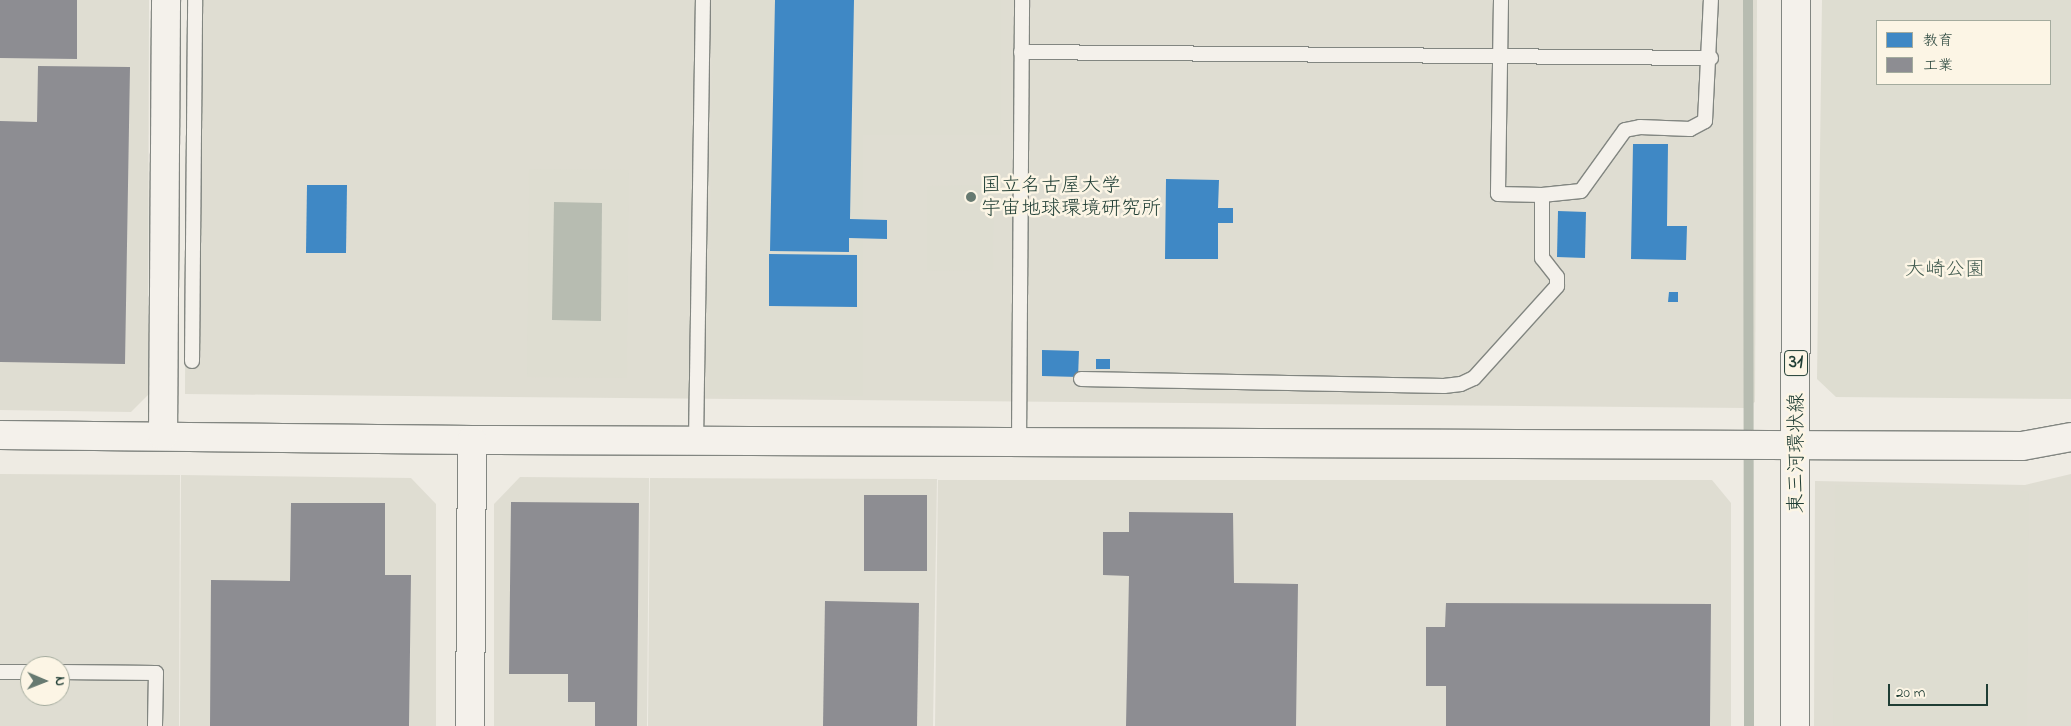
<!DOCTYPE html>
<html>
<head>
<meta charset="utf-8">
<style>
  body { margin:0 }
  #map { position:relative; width:2071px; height:726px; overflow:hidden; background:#eeebe3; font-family:"Indie Flower","Klee One",sans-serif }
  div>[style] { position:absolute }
  .built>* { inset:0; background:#dfddd2 }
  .green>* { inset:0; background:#deddd1 }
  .water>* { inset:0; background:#b7bcb1 }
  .schools>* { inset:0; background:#3f88c5 }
  .industry>* { inset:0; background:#8d8d92 }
  .stream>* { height:10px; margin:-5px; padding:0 5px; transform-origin:5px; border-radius:5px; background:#b7bcb1 }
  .roads { filter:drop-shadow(1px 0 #828681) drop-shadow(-1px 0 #828681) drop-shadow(0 1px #828681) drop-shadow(0 -1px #828681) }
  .lane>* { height:14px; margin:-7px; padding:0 7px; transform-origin:7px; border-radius:7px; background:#f4f1eb }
  .secondary>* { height:28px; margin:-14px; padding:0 14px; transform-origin:14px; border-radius:14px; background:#f4f1eb }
  .primary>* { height:28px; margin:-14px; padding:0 14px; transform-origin:14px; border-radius:14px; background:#f4f1eb }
  .dots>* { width:14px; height:14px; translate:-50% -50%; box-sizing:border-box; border:2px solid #fcf5e5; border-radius:50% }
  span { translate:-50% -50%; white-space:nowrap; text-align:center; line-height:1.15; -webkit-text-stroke:5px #fcf5e5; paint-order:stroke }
  .shield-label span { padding:1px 4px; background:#fcf5e5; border:1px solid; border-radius:4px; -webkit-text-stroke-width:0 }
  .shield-label { font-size:19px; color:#1f3d34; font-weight:700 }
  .poi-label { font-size:20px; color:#1f3d34 }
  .left { translate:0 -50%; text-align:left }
  .park-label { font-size:20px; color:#425b50 }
  .street-label { font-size:20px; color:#1f3d34 }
  .legend { position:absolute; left:1876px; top:20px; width:175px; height:65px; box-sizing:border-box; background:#fcf5e5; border:1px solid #a4ab9e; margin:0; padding:6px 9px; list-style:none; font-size:15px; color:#1f3d34 }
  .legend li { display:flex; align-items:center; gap:10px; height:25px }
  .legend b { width:25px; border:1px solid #a4ab9e }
  .north { position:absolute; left:20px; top:656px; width:50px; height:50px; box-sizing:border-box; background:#fcf5e5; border:1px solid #a4ab9e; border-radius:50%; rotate:91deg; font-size:14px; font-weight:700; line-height:20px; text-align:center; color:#1f3d34 }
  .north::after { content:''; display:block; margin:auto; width:18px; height:22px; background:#677a71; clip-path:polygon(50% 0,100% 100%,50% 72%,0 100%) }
  .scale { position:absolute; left:1888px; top:684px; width:100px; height:22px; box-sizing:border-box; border:2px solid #1f3d34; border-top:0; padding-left:6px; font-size:15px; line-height:18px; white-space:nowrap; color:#1f3d34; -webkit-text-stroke:4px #fcf5e5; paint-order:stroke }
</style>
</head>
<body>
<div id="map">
  <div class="built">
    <div style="clip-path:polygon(0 0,149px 0,148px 395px,131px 412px,0 410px)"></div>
    <div style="clip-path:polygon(187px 0,1757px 0,1755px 402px,1745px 408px,185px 394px)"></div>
    <div style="clip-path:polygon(evenodd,0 474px,180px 475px,179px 726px,0 726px,0 474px,30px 666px,60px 666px,60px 696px,30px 696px,30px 666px)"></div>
    <div style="clip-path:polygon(2071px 474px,2071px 726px,1814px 726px,1815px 481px,2025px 485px)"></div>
    <div style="clip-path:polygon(181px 475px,411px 478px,436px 504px,436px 726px,180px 726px)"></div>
    <div style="clip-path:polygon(520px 477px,649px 478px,647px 726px,494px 726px,494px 504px)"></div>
    <div style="clip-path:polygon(650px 478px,937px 479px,933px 726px,648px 726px)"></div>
    <div style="clip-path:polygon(938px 480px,1712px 480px,1731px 503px,1731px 726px,935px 726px)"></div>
  </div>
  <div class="green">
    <div style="clip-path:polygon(713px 0,1001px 0,1001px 135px,863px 135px,863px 396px,709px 395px)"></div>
    <div style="clip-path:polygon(evenodd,1822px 0,2071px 0,2071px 399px,1836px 397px,1817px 379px,1822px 0,2050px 21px,2050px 84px,1877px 84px,1877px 21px,2050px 21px)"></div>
    <div style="clip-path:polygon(529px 169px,629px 170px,627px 378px,527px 377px)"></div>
    <div style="clip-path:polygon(994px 185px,993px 270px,927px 271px,927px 186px)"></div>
    <div style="clip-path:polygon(1835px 485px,2029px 491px,2027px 726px,1833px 726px)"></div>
  </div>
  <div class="water">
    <div style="clip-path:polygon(554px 202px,602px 203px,601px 321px,552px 320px)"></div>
  </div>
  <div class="schools">
    <div style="clip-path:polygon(775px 0,854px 0,850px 219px,887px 220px,887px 239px,849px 238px,849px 252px,770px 251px)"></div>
    <div style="clip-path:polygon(1633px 144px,1668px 144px,1667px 226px,1687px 226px,1686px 260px,1631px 259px)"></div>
    <div style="clip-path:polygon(1166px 179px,1219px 180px,1218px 208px,1233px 208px,1233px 223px,1218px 223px,1218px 259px,1165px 259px)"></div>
    <div style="clip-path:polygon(307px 185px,347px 185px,346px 253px,306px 253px)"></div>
    <div style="clip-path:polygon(1558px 211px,1586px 212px,1585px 258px,1557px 257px)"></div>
    <div style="clip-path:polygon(769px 254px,857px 255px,857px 307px,769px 306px)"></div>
    <div style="clip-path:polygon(1669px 292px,1678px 292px,1678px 302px,1668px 302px)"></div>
    <div style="clip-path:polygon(1042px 350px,1079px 351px,1078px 377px,1042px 376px)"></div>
    <div style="clip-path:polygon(1096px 359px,1110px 359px,1110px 369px,1096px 369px)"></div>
  </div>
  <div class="industry">
    <div style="clip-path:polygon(0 0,77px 0,77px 59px,0 58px)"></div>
    <div style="clip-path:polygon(38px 66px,130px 67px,125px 364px,0 362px,0 121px,37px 122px)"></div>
    <div style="clip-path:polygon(864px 495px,927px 495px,927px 571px,864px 571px)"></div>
    <div style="clip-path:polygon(511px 502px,639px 503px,637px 726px,595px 726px,595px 702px,568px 702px,568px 674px,509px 674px)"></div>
    <div style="clip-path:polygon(291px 503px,385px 503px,385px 575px,411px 575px,409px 726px,210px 726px,211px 580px,290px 581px)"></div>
    <div style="clip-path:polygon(1129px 512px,1233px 513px,1234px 583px,1298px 584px,1296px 726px,1126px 726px,1129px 576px,1103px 575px,1103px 532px,1129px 532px)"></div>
    <div style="clip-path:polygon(825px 601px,919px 603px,917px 726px,823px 726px)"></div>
    <div style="clip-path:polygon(1446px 603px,1711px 604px,1710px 726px,1446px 726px,1446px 686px,1426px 686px,1426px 627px,1445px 627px)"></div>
  </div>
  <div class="stream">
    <div style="left:1748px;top:0;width:726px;rotate:89.92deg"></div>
  </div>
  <div class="roads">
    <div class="lane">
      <div style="left:1501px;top:0;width:194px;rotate:90.9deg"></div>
      <div style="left:1498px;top:194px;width:44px;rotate:1.3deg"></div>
      <div style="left:1542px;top:195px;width:39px;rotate:-6deg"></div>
      <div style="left:1581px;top:191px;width:75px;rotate:-54.2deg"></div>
      <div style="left:1625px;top:130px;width:15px;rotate:-11deg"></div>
      <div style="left:1640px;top:127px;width:50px;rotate:2.3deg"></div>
      <div style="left:1690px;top:129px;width:17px;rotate:-28deg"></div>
      <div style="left:1705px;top:121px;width:121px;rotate:-87.2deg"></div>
      <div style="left:1021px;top:52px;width:690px;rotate:0.5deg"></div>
      <div style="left:192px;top:361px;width:361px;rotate:-89.5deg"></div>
      <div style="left:1081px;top:379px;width:363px;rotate:1.1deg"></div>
      <div style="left:1444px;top:386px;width:17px;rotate:-7deg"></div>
      <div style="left:1461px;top:384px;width:14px;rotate:-25deg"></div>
      <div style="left:1474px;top:378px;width:124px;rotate:-47.9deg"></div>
      <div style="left:1557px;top:286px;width:9px;rotate:-90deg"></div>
      <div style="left:1557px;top:277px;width:24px;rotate:-128deg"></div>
      <div style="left:1542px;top:258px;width:63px;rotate:-90deg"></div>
      <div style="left:696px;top:442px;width:442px;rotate:-89.1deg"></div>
      <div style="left:1019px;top:442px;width:442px;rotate:-89.6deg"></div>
      <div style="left:0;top:672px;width:30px"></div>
      <div style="left:60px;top:672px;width:96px;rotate:0.6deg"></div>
      <div style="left:156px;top:673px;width:53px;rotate:91.1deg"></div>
    </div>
    <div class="secondary">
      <div style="left:0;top:435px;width:472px;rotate:0.6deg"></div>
      <div style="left:472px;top:440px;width:1550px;rotate:0.22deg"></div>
      <div style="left:2022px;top:446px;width:50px;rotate:-10.4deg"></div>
      <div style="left:163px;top:436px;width:436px;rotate:-89.6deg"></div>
      <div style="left:470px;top:726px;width:286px;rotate:-89.6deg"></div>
    </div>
    <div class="primary">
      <div style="left:1795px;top:726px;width:726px;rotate:-89.92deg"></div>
    </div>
  </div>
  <div class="dots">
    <div style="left:971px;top:197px;background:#677a71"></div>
  </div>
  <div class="shield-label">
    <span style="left:1796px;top:363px">31</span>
  </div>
  <div class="poi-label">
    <span class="left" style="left:981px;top:198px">国立名古屋大学<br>宇宙地球環境研究所</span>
  </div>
  <div class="park-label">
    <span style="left:1945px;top:270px">大崎公園</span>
  </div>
  <div class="street-label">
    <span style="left:1797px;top:453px;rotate:-90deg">東三河環状線</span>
  </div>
  <ul class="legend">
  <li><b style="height:14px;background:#3f88c5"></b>教育</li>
  <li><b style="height:14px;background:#8d8d92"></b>工業</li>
  </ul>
  <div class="north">N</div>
  <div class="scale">20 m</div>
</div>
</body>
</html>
